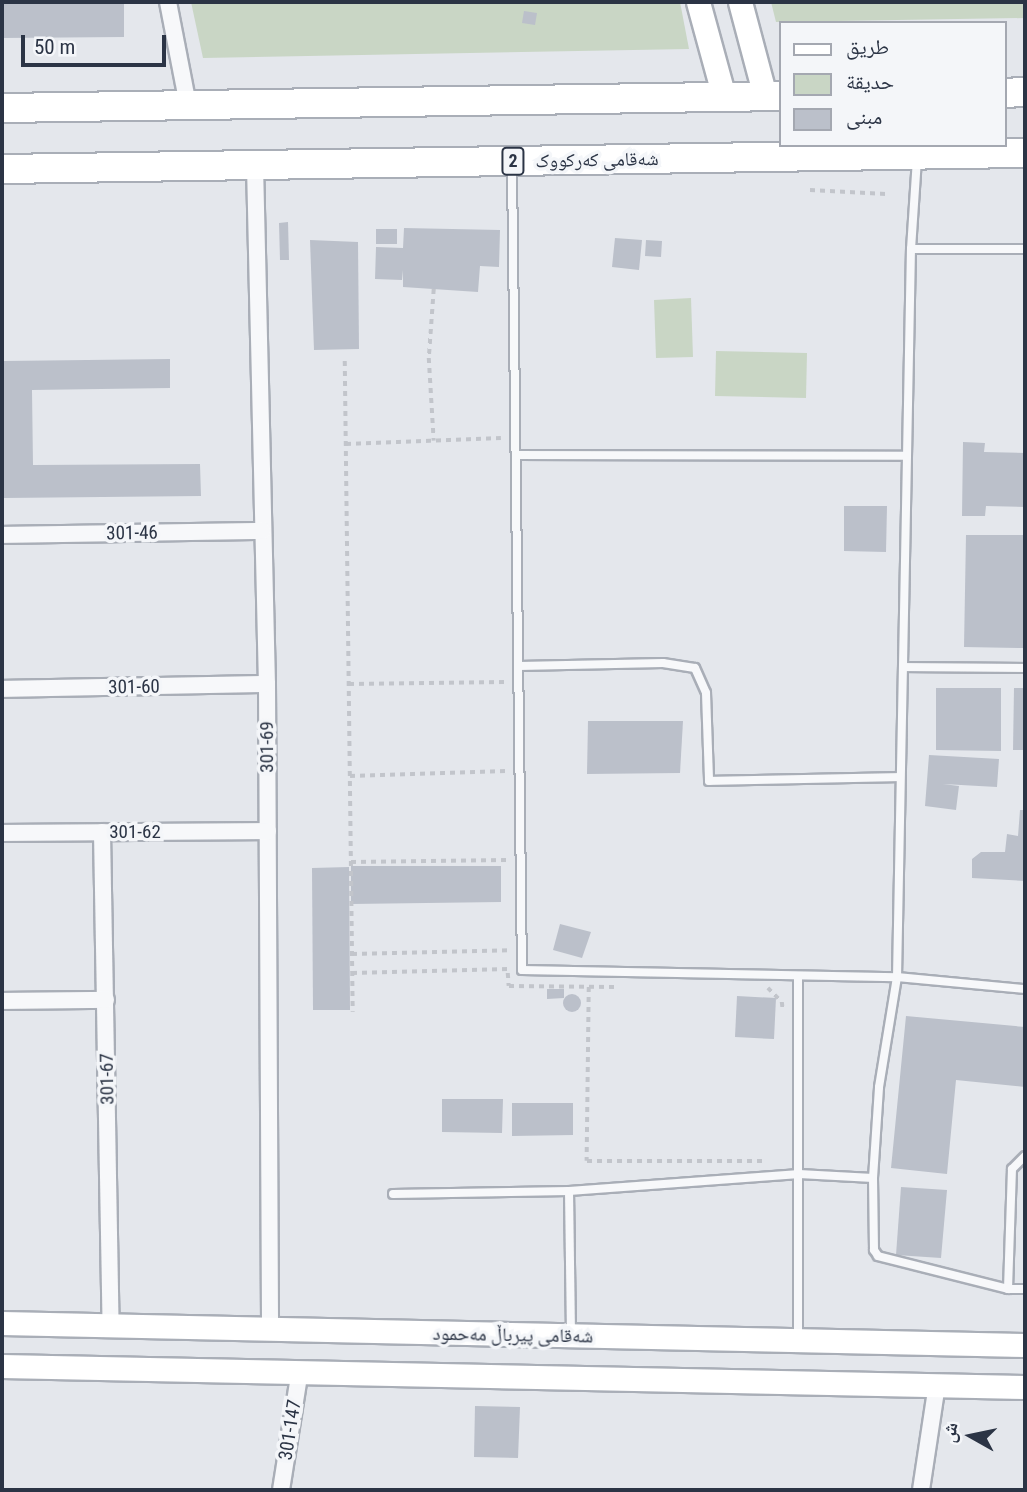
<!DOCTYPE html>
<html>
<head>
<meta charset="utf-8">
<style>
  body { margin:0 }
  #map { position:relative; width:1027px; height:1492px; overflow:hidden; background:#e4e7ec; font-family:"Roboto Condensed","Noto Naskh Arabic",sans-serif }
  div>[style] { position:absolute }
  .green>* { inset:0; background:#c9d6c5 }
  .building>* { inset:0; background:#bbc0ca }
  .round { border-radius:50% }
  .path>* { height:3.5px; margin-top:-1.75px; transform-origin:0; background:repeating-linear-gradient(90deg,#c2c5cb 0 5px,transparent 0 10px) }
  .roads { filter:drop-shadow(2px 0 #a9aeb7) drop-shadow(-2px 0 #a9aeb7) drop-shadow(0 2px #a9aeb7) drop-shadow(0 -2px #a9aeb7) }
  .service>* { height:8px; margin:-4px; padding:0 4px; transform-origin:4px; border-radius:4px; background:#f7f8fa }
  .minor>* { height:16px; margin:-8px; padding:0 8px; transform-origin:8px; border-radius:8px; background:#f7f8fa }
  .secondary>* { height:23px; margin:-11.5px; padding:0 11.5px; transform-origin:11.5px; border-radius:11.5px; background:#fff }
  .trunk>* { height:28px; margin:-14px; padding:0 14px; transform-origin:14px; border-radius:14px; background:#fff }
  span { translate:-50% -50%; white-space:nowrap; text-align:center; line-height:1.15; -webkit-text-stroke:7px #f4f6f9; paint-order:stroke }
  .shield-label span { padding:2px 5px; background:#f4f6f9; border:2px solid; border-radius:5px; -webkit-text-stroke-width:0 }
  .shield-label { font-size:18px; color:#2b3445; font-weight:700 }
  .street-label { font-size:19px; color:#2b3445 }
  .frame { position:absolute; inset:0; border:4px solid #2b3445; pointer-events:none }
  .legend { position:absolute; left:779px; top:21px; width:228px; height:126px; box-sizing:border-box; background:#f4f6f9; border:2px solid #a4a8b1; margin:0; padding:9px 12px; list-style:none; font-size:21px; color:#2b3445 }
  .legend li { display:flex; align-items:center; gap:14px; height:35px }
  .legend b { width:35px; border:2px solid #a4a8b1 }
  .north { position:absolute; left:936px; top:1401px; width:70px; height:70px; -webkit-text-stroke:5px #f4f6f9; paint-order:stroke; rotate:279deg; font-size:19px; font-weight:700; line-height:28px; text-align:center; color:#2b3445 }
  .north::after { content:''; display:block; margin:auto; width:24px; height:32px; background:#2b3445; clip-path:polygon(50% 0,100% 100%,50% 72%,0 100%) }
  .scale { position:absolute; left:21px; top:35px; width:145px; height:32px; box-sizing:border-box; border:4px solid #2b3445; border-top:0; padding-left:9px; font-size:21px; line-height:24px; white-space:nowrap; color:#2b3445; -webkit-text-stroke:5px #f4f6f9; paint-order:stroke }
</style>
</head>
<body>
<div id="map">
  <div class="green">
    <div style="clip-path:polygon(191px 2px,680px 2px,689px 49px,203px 58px)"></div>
    <div style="clip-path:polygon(771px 2px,1025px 2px,1025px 18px,776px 22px)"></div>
    <div style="clip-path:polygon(691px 298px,693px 357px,656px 358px,654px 300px)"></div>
    <div style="clip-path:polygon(716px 351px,807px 353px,806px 398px,715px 396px)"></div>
  </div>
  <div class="building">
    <div style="clip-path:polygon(2px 2px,124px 2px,124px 37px,2px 38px)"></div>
    <div style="clip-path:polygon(524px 11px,537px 13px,535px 25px,522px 23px)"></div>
    <div style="clip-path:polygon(288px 222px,289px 260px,280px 260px,279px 223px)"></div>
    <div style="clip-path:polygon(404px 228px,500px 230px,499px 267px,480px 266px,478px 292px,403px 287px,403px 270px,402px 280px,375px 279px,376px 247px,403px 248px)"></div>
    <div style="clip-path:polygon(376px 229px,397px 229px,397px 244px,376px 244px)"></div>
    <div style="clip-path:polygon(615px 238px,642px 240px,639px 270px,612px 267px)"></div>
    <div style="clip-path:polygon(310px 240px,358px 242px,359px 349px,314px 350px)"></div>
    <div style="clip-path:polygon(646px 240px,662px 241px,661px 257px,645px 256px)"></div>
    <div style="clip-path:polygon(170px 359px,170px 388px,32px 390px,33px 465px,200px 464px,201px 496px,4px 498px,4px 361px)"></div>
    <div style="clip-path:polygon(963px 442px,985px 443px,984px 452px,1025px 453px,1025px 507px,986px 506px,985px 516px,962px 516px)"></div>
    <div style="clip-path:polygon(844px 506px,887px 506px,886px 552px,844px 551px)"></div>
    <div style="clip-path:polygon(966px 535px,1024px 535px,1023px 648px,964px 647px)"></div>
    <div style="clip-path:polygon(936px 688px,1001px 688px,1001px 751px,936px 750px)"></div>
    <div style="clip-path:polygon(1014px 688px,1025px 688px,1025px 750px,1013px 750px)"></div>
    <div style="clip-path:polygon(588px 721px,683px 721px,680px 773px,587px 774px)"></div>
    <div style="clip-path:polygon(929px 755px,999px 759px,997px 787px,943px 784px,959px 786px,956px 810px,925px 806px)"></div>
    <div style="clip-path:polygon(1020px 810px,1025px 810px,1025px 881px,972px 878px,972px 859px,981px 852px,1005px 852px,1007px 834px,1018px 836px)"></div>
    <div style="clip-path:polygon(351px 866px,501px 866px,501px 902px,351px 904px)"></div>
    <div style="clip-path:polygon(349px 867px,350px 1010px,313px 1010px,312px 868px)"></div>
    <div style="clip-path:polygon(560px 924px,591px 932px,582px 958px,553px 950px)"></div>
    <div style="clip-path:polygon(547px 989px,564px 989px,564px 998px,547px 999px)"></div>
    <div class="round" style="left:563px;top:994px;width:18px;height:18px"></div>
    <div style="clip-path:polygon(737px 996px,776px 998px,774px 1039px,735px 1037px)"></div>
    <div style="clip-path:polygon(906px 1016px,1025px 1027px,1025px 1087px,956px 1080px,947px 1174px,891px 1168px)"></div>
    <div style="clip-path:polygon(442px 1099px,503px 1099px,502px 1133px,442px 1132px)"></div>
    <div style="clip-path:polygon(512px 1103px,573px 1103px,573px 1135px,512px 1136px)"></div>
    <div style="clip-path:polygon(901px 1187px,947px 1190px,941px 1258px,896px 1255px)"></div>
    <div style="clip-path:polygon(475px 1406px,520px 1407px,518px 1458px,474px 1457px)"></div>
  </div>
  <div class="path">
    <div style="left:810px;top:190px;width:76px;rotate:3deg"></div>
    <div style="left:434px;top:289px;width:69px;rotate:94.1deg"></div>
    <div style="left:429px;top:358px;width:83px;rotate:86.6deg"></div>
    <div style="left:345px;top:361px;width:651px;rotate:89.3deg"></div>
    <div style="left:346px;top:444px;width:155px;rotate:-2.2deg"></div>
    <div style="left:349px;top:684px;width:156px;rotate:-0.7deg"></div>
    <div style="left:350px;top:776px;width:156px;rotate:-1.8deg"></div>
    <div style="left:351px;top:862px;width:156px;rotate:-0.7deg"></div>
    <div style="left:352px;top:954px;width:159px;rotate:-1.4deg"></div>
    <div style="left:352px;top:973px;width:156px;rotate:-1.5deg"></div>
    <div style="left:508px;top:973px;width:13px;rotate:86deg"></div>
    <div style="left:509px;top:986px;width:105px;rotate:0.5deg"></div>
    <div style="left:589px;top:987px;width:174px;rotate:90.7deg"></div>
    <div style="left:587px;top:1161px;width:180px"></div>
    <div style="left:768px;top:988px;width:20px;rotate:45deg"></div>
    <div style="left:782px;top:1002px;width:8px;rotate:83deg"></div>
  </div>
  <div class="roads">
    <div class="service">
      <div style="left:512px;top:167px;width:803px;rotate:89.29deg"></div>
      <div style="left:522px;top:970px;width:375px;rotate:1.1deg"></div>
      <div style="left:897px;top:977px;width:129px;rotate:5.4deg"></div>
      <div style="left:911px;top:249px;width:114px"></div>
      <div style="left:516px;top:455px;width:391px;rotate:0.1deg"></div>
      <div style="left:519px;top:666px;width:144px;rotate:-1.2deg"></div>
      <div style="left:663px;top:663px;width:32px;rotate:9deg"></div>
      <div style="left:695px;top:668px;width:27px;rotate:66deg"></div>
      <div style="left:706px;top:693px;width:88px;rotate:88deg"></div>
      <div style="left:709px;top:781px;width:190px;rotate:-1.2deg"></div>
      <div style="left:903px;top:667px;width:122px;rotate:0.5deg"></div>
      <div style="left:873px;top:1178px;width:91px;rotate:-86.2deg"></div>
      <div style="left:879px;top:1087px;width:111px;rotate:-80.7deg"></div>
      <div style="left:897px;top:977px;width:728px;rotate:-88.9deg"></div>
      <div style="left:911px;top:249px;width:91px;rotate:-86.2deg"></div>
      <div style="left:569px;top:1191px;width:231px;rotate:-4.2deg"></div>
      <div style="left:799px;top:1174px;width:74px;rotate:3.1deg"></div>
      <div style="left:873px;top:1178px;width:72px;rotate:89.2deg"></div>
      <div style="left:874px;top:1250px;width:7px;rotate:56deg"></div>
      <div style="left:878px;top:1256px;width:134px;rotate:14.2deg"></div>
      <div style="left:1008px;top:1289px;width:120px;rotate:-88.1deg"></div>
      <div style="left:1012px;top:1169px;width:18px;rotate:-45deg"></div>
      <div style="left:393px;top:1194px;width:176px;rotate:-1deg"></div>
      <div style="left:569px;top:1191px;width:143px;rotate:89.2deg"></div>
      <div style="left:1008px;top:1289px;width:17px"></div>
      <div style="left:798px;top:1337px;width:361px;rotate:-90deg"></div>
    </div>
    <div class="minor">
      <div style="left:168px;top:2px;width:105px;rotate:79deg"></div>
      <div style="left:255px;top:165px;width:519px;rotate:88.68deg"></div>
      <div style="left:267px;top:684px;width:645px;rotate:89.73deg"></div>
      <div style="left:2px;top:535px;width:261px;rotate:-0.9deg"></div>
      <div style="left:2px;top:689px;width:265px;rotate:-1.1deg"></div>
      <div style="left:102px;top:832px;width:493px;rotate:89deg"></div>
      <div style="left:2px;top:833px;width:266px;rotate:-0.4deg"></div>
      <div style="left:2px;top:1001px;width:104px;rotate:-0.6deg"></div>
      <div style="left:281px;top:1490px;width:121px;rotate:-81deg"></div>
      <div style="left:921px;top:1490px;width:107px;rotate:-81.4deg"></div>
    </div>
    <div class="secondary">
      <div style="left:698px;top:2px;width:98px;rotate:74.7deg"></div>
      <div style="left:740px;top:2px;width:97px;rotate:75.1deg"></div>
      <div style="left:2px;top:1323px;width:1023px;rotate:1.23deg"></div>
      <div style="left:2px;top:1366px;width:1023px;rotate:1.18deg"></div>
    </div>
    <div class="trunk">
      <div style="left:1004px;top:93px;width:21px;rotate:-3deg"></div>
      <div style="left:2px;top:108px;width:778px;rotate:-0.88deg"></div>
      <div style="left:2px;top:169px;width:1023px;rotate:-0.9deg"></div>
    </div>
  </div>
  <div class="shield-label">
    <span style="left:513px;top:161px">2</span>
  </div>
  <div class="street-label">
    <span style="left:597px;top:160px;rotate:-1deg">شەقامی کەرکووک</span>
    <span style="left:132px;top:533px;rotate:-1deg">301-46</span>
    <span style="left:134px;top:687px;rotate:-1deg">301-60</span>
    <span style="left:267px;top:747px;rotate:-90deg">301-69</span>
    <span style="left:135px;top:832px">301-62</span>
    <span style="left:107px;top:1079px;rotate:-91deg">301-67</span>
    <span style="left:513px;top:1335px;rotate:1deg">شەقامی پیرباڵ مەحمود</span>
    <span style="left:290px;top:1430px;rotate:-81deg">301-147</span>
  </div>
  <div class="frame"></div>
  <ul class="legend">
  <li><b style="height:9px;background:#fff"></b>طريق</li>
  <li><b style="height:19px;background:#c9d6c5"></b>حديقة</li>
  <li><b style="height:19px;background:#bbc0ca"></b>مبنى</li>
  </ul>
  <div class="north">ش</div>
  <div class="scale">50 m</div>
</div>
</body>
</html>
